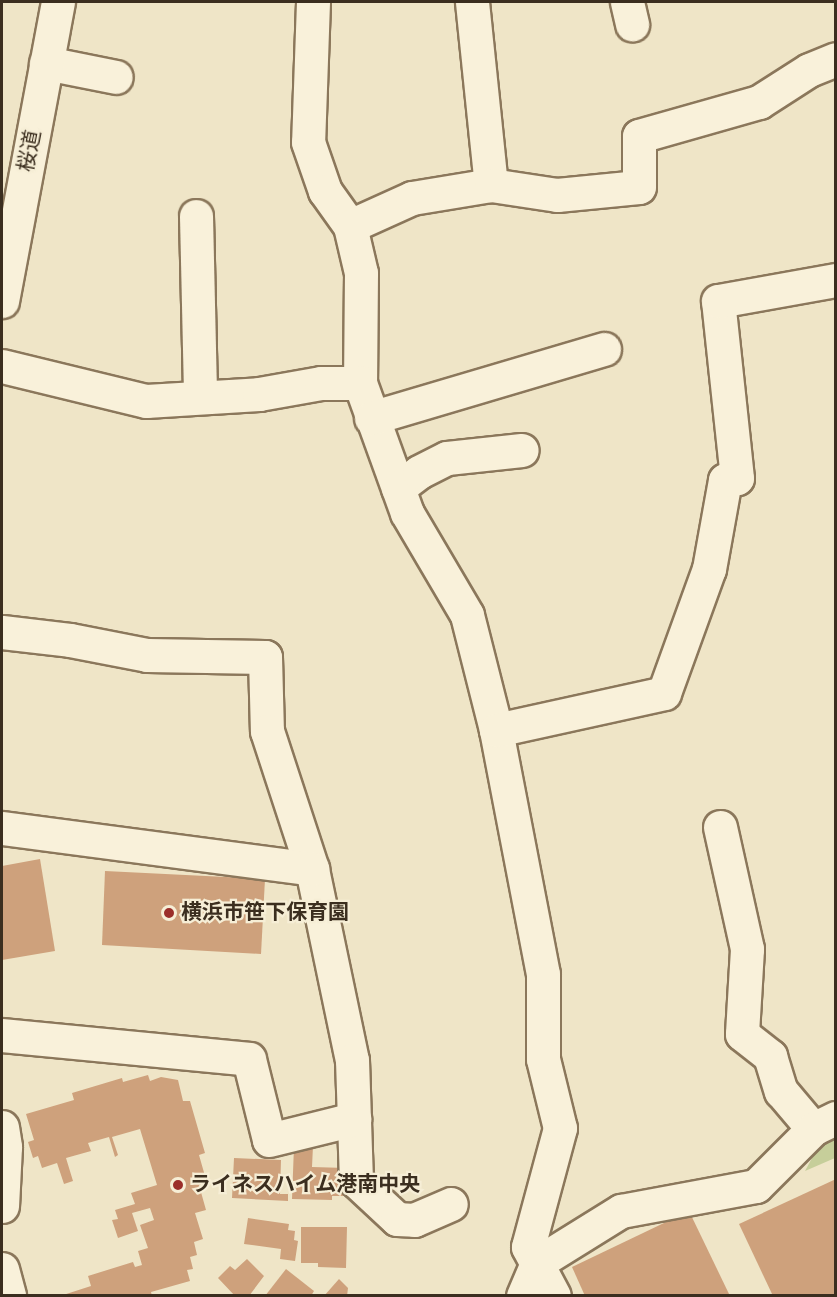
<!DOCTYPE html>
<html>
<head>
<meta charset="utf-8">
<style>
  body { margin:0 }
  #map { position:relative; width:837px; height:1297px; overflow:hidden; background:#efe5c7; font-family:Spectral,"Noto Sans JP",serif }
  div>[style] { position:absolute }
  .green>* { inset:0; background:#c6ce9a }
  .building>* { inset:0; background:#cea17c }
  .roads { filter:drop-shadow(2px 0 #8b775b) drop-shadow(-2px 0 #8b775b) drop-shadow(0 2px #8b775b) drop-shadow(0 -2px #8b775b) }
  .minor>* { height:33px; margin:-16.5px; padding:0 16.5px; transform-origin:16.5px; border-radius:16.5px; background:#f9f1da }
  .tertiary>* { height:33px; margin:-16.5px; padding:0 16.5px; transform-origin:16.5px; border-radius:16.5px; background:#f9f1da }
  .dots>* { width:16px; height:16px; translate:-50% -50%; box-sizing:border-box; border:3px solid #f6eed6; border-radius:50% }
  span { translate:-50% -50%; white-space:nowrap; text-align:center; line-height:1.15; -webkit-text-stroke:4.5px #f6eed6; paint-order:stroke }
  .street-label { font-size:21px; color:#3b2e1f }
  .poi-label { font-size:21px; color:#3b2e1f; font-weight:700 }
  .left { translate:0 -50%; text-align:left }
  .frame { position:absolute; inset:0; border:3px solid #3b2e1f; pointer-events:none }
</style>
</head>
<body>
<div id="map">
  <div class="green">
    <div style="clip-path:polygon(835px 1131px,835px 1158px,805px 1171px,823px 1138px)"></div>
  </div>
  <div class="building">
    <div style="clip-path:polygon(40px 859px,55px 951px,2px 960px,2px 866px)"></div>
    <div style="clip-path:polygon(105px 871px,265px 879px,261px 954px,102px 945px)"></div>
    <div style="clip-path:polygon(148px 1075px,150px 1081px,161px 1077px,178px 1080px,183px 1101px,190px 1101px,205px 1153px,199px 1155px,207px 1183px,199px 1185px,206px 1210px,195px 1213px,203px 1239px,194px 1242px,197px 1255px,190px 1257px,193px 1269px,187px 1270px,190px 1281px,151px 1292px,152px 1296px,60px 1296px,91px 1286px,88px 1276px,133px 1262px,135px 1267px,142px 1265px,138px 1251px,148px 1248px,140px 1225px,154px 1220px,150px 1208px,132px 1213px,138px 1231px,118px 1238px,112px 1220px,118px 1219px,115px 1210px,135px 1204px,131px 1193px,157px 1185px,140px 1129px,112px 1137px,118px 1155px,115px 1157px,109px 1137px,88px 1143px,91px 1151px,66px 1158px,73px 1181px,64px 1184px,57px 1163px,42px 1168px,38px 1156px,33px 1158px,28px 1142px,34px 1140px,26px 1114px,74px 1100px,72px 1093px,122px 1078px,123px 1082px)"></div>
    <div style="clip-path:polygon(294px 1146px,313px 1146px,312px 1167px,346px 1168px,345px 1196px,332px 1196px,332px 1200px,292px 1199px)"></div>
    <div style="clip-path:polygon(234px 1158px,281px 1160px,280px 1194px,288px 1194px,288px 1201px,232px 1198px)"></div>
    <div style="clip-path:polygon(836px 1179px,836px 1296px,773px 1296px,739px 1224px)"></div>
    <div style="clip-path:polygon(689px 1211px,730px 1296px,585px 1296px,572px 1267px)"></div>
    <div style="clip-path:polygon(248px 1218px,289px 1224px,288px 1230px,295px 1231px,294px 1240px,298px 1241px,295px 1261px,280px 1259px,281px 1249px,244px 1244px)"></div>
    <div style="clip-path:polygon(301px 1227px,347px 1227px,346px 1268px,318px 1267px,318px 1263px,301px 1263px)"></div>
    <div style="clip-path:polygon(247px 1259px,264px 1276px,249px 1296px,235px 1296px,218px 1278px,230px 1266px,235px 1270px)"></div>
    <div style="clip-path:polygon(286px 1269px,314px 1291px,311px 1296px,265px 1296px)"></div>
    <div style="clip-path:polygon(339px 1279px,348px 1288px,347px 1296px,324px 1296px)"></div>
  </div>
  <div class="roads">
    <div class="minor">
      <div style="left:313px;top:2px;width:140px;rotate:92deg"></div>
      <div style="left:308px;top:142px;width:52px;rotate:70.9deg"></div>
      <div style="left:325px;top:191px;width:43px;rotate:54.5deg"></div>
      <div style="left:350px;top:226px;width:48px;rotate:76.8deg"></div>
      <div style="left:361px;top:273px;width:110px;rotate:90.5deg"></div>
      <div style="left:360px;top:383px;width:138px;rotate:70.1deg"></div>
      <div style="left:407px;top:513px;width:118px;rotate:59.5deg"></div>
      <div style="left:467px;top:615px;width:119px;rotate:75.8deg"></div>
      <div style="left:496px;top:730px;width:248px;rotate:79.1deg"></div>
      <div style="left:543px;top:974px;width:85px;rotate:90deg"></div>
      <div style="left:543px;top:1059px;width:71px;rotate:76.2deg"></div>
      <div style="left:560px;top:1128px;width:123px;rotate:105.1deg"></div>
      <div style="left:528px;top:1247px;width:55px;rotate:62deg"></div>
      <div style="left:472px;top:2px;width:184px;rotate:84.1deg"></div>
      <div style="left:627px;top:2px;width:23px;rotate:77deg"></div>
      <div style="left:46px;top:63px;width:71px;rotate:11.3deg"></div>
      <div style="left:196px;top:216px;width:181px;rotate:88.7deg"></div>
      <div style="left:350px;top:226px;width:68px;rotate:-24.3deg"></div>
      <div style="left:412px;top:198px;width:80px;rotate:-9.3deg"></div>
      <div style="left:491px;top:185px;width:67px;rotate:8.6deg"></div>
      <div style="left:557px;top:195px;width:82px;rotate:-5.6deg"></div>
      <div style="left:639px;top:187px;width:51px;rotate:-90deg"></div>
      <div style="left:639px;top:136px;width:125px;rotate:-15.8deg"></div>
      <div style="left:759px;top:102px;width:59px;rotate:-32.6deg"></div>
      <div style="left:809px;top:70px;width:29px;rotate:-22deg"></div>
      <div style="left:2px;top:366px;width:148px;rotate:13.7deg"></div>
      <div style="left:146px;top:401px;width:113px;rotate:-3.5deg"></div>
      <div style="left:259px;top:394px;width:63px;rotate:-10.1deg"></div>
      <div style="left:321px;top:383px;width:39px"></div>
      <div style="left:371px;top:418px;width:243px;rotate:-16.5deg"></div>
      <div style="left:398px;top:488px;width:26px;rotate:-37deg"></div>
      <div style="left:419px;top:472px;width:31px;rotate:-27deg"></div>
      <div style="left:447px;top:458px;width:75px;rotate:-6.1deg"></div>
      <div style="left:2px;top:632px;width:68px;rotate:6.7deg"></div>
      <div style="left:70px;top:640px;width:78px;rotate:11deg"></div>
      <div style="left:147px;top:655px;width:118px;rotate:1deg"></div>
      <div style="left:265px;top:657px;width:74px;rotate:88.5deg"></div>
      <div style="left:267px;top:731px;width:145px;rotate:71.9deg"></div>
      <div style="left:312px;top:869px;width:195px;rotate:78.2deg"></div>
      <div style="left:352px;top:1060px;width:121px;rotate:88.1deg"></div>
      <div style="left:356px;top:1181px;width:56px;rotate:42.8deg"></div>
      <div style="left:397px;top:1219px;width:17px;rotate:3deg"></div>
      <div style="left:414px;top:1220px;width:40px;rotate:-23.4deg"></div>
      <div style="left:496px;top:730px;width:172px;rotate:-12.4deg"></div>
      <div style="left:664px;top:693px;width:132px;rotate:-70.1deg"></div>
      <div style="left:709px;top:569px;width:90px;rotate:-79.8deg"></div>
      <div style="left:725px;top:480px;width:12px;rotate:-9deg"></div>
      <div style="left:737px;top:478px;width:178px;rotate:-96.1deg"></div>
      <div style="left:718px;top:301px;width:120px;rotate:-10.1deg"></div>
      <div style="left:720px;top:827px;width:125px;rotate:77.5deg"></div>
      <div style="left:747px;top:949px;width:85px;rotate:93.4deg"></div>
      <div style="left:742px;top:1034px;width:36px;rotate:38deg"></div>
      <div style="left:770px;top:1056px;width:37px;rotate:73deg"></div>
      <div style="left:781px;top:1091px;width:50px;rotate:49.9deg"></div>
      <div style="left:2px;top:828px;width:313px;rotate:7.5deg"></div>
      <div style="left:2px;top:1035px;width:248px;rotate:5.5deg"></div>
      <div style="left:249px;top:1059px;width:83px;rotate:76.1deg"></div>
      <div style="left:269px;top:1140px;width:88px;rotate:-13.9deg"></div>
      <div style="left:2px;top:1269px;width:28px;rotate:75deg"></div>
      <div style="left:523px;top:1296px;width:36px;rotate:-67deg"></div>
      <div style="left:537px;top:1263px;width:99px;rotate:-31.8deg"></div>
      <div style="left:621px;top:1211px;width:137px;rotate:-10.5deg"></div>
      <div style="left:756px;top:1186px;width:81px;rotate:-45deg"></div>
      <div style="left:813px;top:1129px;width:25px;rotate:-26deg"></div>
    </div>
    <div class="tertiary">
      <div style="left:2px;top:301px;width:304px;rotate:-79.4deg"></div>
      <div style="left:2px;top:1127px;width:20px;rotate:81deg"></div>
      <div style="left:5px;top:1147px;width:59px;rotate:92.9deg"></div>
    </div>
  </div>
  <div class="dots">
    <div style="left:169px;top:913px;background:#9b2e2a"></div>
    <div style="left:178px;top:1185px;background:#9b2e2a"></div>
  </div>
  <div class="street-label">
    <span style="left:30px;top:151px;rotate:-79deg">桜道</span>
  </div>
  <div class="poi-label">
    <span class="left" style="left:181px;top:913px">横浜市笹下保育園</span>
    <span class="left" style="left:190px;top:1185px">ライネスハイム港南中央</span>
  </div>
  <div class="frame"></div>
</div>
</body>
</html>
